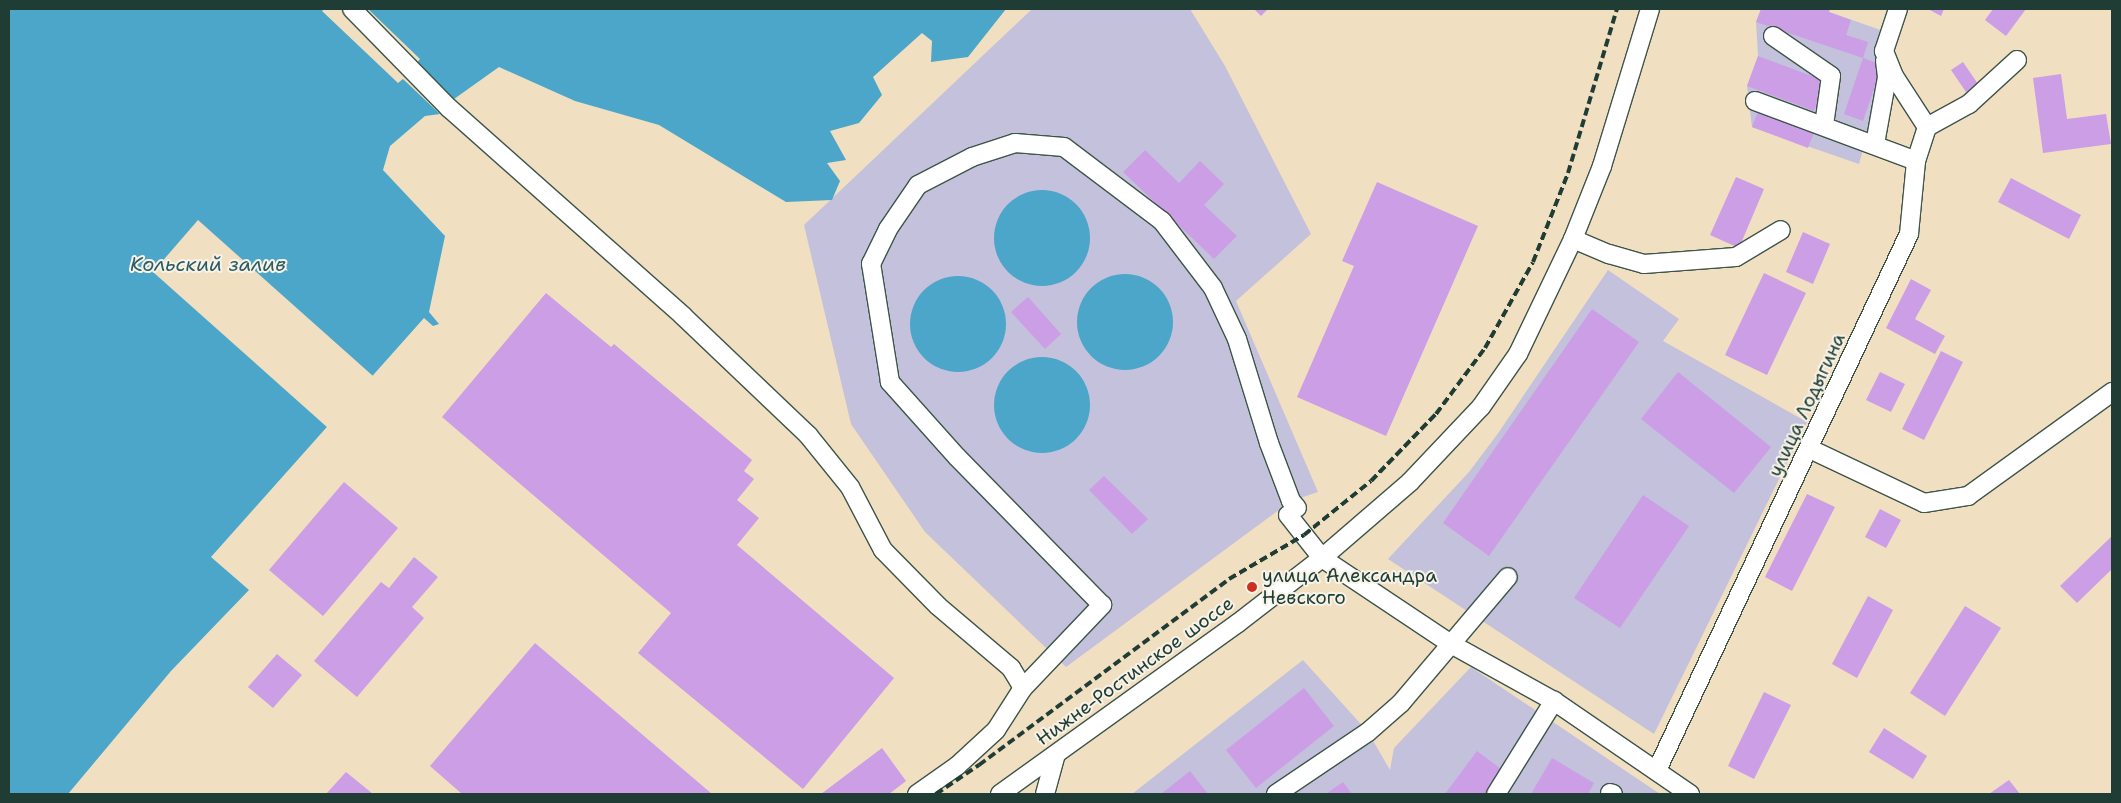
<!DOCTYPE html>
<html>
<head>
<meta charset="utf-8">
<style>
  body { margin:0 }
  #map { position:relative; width:2121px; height:803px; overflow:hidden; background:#f1dfc1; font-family:"Shantell Sans",sans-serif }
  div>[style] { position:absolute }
  .industrial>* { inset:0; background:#c3c1db }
  .water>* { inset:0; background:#4ba6c9 }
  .round { border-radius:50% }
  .pier>* { inset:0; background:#f1dfc1 }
  .building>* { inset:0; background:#cc9ee5 }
  .roads { filter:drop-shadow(1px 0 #3e5549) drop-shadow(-1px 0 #3e5549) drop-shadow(0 1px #3e5549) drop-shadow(0 -1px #3e5549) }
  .minor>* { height:18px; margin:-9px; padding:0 9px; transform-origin:9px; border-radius:9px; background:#fff }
  .rail>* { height:4px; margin-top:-2px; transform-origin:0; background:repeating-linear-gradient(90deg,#1f3d34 0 8px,transparent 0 12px) }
  .dots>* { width:14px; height:14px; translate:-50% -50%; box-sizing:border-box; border:2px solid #f7f3e8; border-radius:50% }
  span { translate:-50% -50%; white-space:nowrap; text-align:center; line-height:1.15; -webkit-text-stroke:4px #f7f3e8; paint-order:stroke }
  .street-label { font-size:19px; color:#1f3d34 }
  .poi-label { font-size:19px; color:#1f3d34 }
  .left { translate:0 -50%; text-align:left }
  .water-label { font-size:20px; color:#2c5c61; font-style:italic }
  .frame { position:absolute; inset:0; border:10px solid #1f3d34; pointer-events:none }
</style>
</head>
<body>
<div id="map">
  <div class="industrial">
    <div style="clip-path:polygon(1032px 9px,1190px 9px,1225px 66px,1311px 234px,1236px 301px,1318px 492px,1291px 501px,1066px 667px,925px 532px,851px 424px,804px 225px)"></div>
    <div style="clip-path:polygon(1761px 9px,1770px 9px,1823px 27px,1829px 12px,1895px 35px,1859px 164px,1752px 127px,1747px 86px,1758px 56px,1756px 22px)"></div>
    <div style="clip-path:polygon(1608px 270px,1679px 319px,1663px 341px,1807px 422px,1654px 734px,1388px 559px,1469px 472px,1499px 432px)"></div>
    <div style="clip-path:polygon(1303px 660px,1368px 732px,1390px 770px,1394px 748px,1471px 667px,1660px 794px,1132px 794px)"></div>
  </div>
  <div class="water">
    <div style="clip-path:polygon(9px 9px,1006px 9px,968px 57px,931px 62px,932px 41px,922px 33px,873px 77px,882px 95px,859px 123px,830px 131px,846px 160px,827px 163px,840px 181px,832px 200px,786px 202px,659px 125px,575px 101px,499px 67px,454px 99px,440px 114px,425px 116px,390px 146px,383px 170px,445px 236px,429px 312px,439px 324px,433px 326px,424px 318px,211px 557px,249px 590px,171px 671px,68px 794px,9px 794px)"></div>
    <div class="round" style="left:994px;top:190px;width:96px;height:96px"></div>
    <div class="round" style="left:1077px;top:274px;width:96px;height:96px"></div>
    <div class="round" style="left:910px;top:276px;width:96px;height:96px"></div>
    <div class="round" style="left:994px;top:357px;width:96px;height:96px"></div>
  </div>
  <div class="pier">
    <div style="clip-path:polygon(324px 9px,368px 9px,420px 59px,416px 64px,454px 99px,440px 114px,403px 79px,398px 83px,322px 11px)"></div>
    <div style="clip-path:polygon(198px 220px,373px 376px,328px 428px,153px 272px)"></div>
  </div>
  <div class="building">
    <div style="clip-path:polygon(1254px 9px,1268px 9px,1261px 16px)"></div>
    <div style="clip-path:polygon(1761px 9px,1830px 9px,1829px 12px,1851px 20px,1846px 35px,1868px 42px,1863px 58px,1756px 22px)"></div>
    <div style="clip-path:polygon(1928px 9px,1944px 9px,1941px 16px)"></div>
    <div style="clip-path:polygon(1993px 9px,2026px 9px,2006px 36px,1985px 20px)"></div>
    <div style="clip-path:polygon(1758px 56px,1825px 81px,1814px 111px,1747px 86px)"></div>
    <div style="clip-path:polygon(1863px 58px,1882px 65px,1863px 121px,1844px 114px)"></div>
    <div style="clip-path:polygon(1963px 62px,1978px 84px,1966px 92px,1951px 70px)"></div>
    <div style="clip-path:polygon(2061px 74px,2067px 119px,2106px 114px,2111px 144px,2043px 153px,2033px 78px)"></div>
    <div style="clip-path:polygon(1759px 109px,1815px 130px,1808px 148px,1752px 127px)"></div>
    <div style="clip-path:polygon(1145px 150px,1179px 183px,1200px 161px,1224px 184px,1204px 205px,1237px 236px,1214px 259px,1123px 172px)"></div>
    <div style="clip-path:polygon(1736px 177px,1764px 189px,1739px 248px,1710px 235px)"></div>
    <div style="clip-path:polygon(2011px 178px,2081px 215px,2069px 239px,1998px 202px)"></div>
    <div style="clip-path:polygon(1377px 182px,1478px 226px,1386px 436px,1297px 397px,1354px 266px,1342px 261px)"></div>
    <div style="clip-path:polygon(1803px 232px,1830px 244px,1813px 284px,1786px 272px)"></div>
    <div style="clip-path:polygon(1764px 273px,1806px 293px,1767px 375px,1725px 355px)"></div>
    <div style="clip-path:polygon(1911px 279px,1931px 290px,1915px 319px,1945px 336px,1935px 354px,1886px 328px)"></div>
    <div style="clip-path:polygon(546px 293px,611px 347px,614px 344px,752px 460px,744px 471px,754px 479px,737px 500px,759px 518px,737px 545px,894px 678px,803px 789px,638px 653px,671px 613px,442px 417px)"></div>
    <div style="clip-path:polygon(1028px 297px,1061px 334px,1045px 349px,1011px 312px)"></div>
    <div style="clip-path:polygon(1592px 309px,1639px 342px,1489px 556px,1443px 523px)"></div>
    <div style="clip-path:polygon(1941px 351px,1963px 362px,1924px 440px,1902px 429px)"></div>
    <div style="clip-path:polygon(1678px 372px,1771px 447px,1734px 493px,1641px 419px)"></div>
    <div style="clip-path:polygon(1880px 372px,1905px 384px,1891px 412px,1866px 400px)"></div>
    <div style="clip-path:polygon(1104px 476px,1148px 519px,1132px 534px,1089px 490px)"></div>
    <div style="clip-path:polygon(344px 482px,398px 528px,323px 616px,269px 570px)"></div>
    <div style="clip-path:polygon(1807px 494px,1835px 507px,1792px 591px,1765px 577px)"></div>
    <div style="clip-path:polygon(1643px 495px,1689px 526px,1620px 628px,1574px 598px)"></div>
    <div style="clip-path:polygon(1880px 509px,1901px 520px,1886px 548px,1865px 537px)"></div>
    <div style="clip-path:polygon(2112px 536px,2112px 569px,2077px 603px,2060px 586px)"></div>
    <div style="clip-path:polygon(414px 557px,438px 577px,412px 607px,424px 618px,357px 697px,314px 661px,381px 582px,389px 588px)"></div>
    <div style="clip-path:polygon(1868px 596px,1893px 610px,1857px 678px,1832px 664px)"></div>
    <div style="clip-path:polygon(1965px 606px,2001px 628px,1945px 716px,1910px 693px)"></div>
    <div style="clip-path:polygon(535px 643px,712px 794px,462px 794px,430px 766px)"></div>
    <div style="clip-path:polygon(277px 654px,302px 675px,273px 708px,248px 687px)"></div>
    <div style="clip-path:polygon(1304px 688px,1334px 726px,1256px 788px,1226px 750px)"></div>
    <div style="clip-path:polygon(1764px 692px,1791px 705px,1754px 779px,1728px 766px)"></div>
    <div style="clip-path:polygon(1884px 728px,1927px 756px,1913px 779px,1869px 752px)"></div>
    <div style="clip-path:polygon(882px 748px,906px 781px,889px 794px,821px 794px)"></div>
    <div style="clip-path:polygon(1477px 751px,1505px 772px,1488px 794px,1445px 794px)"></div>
    <div style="clip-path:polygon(1552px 758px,1594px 783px,1588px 794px,1531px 794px)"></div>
    <div style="clip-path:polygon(1190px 771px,1208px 794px,1161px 794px)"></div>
    <div style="clip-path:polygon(346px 772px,373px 794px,326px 794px)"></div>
    <div style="clip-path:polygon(2009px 780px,2020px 794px,1989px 794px)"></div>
    <div style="clip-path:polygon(1343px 782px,1352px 794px,1326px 794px)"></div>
  </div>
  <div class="roads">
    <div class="minor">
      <div style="left:352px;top:9px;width:139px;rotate:45.6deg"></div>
      <div style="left:449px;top:108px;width:313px;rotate:41.6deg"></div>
      <div style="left:683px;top:316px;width:173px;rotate:43.6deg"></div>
      <div style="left:808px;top:435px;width:67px;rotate:51.1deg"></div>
      <div style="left:850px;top:487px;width:71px;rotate:62.4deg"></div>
      <div style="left:883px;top:550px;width:78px;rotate:45.5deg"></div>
      <div style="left:938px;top:606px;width:96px;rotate:40.3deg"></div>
      <div style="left:1011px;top:668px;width:23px;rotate:59deg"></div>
      <div style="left:1773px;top:36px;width:70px;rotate:34.6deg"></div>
      <div style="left:1831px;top:76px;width:49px;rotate:98.1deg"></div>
      <div style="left:1755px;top:101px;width:172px;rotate:20.4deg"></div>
      <div style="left:1927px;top:127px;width:48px;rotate:-28.7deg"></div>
      <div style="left:1969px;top:104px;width:65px;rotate:-42.5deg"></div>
      <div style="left:1875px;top:144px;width:68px;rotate:-79.8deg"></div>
      <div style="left:1887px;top:77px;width:16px;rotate:-97deg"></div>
      <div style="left:1573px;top:239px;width:39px;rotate:23deg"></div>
      <div style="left:1609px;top:254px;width:36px;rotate:16deg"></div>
      <div style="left:1644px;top:264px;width:92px;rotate:-4.4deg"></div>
      <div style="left:1736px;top:257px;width:52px;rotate:-31deg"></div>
      <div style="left:1810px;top:449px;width:126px;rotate:25.3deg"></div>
      <div style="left:1924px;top:503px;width:45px;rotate:-9deg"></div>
      <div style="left:1968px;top:496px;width:178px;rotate:-35.8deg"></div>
      <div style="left:1288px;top:515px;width:55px;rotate:51.7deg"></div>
      <div style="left:1322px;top:558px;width:155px;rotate:33.7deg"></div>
      <div style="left:1451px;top:644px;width:118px;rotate:29deg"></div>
      <div style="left:1554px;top:701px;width:165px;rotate:34.4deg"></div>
      <div style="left:1657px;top:770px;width:592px;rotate:-64.82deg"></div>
      <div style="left:1909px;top:234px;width:73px;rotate:-84.5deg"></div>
      <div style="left:1916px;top:161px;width:36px;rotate:-72deg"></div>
      <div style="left:1927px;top:127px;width:61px;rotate:-122.9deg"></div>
      <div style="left:1894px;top:76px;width:27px;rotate:-112deg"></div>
      <div style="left:1884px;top:51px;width:44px;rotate:-71.6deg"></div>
      <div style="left:1610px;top:793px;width:3px;rotate:18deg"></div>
      <div style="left:917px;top:794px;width:49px;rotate:-35deg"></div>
      <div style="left:957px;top:766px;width:53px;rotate:-42.7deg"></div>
      <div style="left:996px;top:730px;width:50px;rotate:-57.3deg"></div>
      <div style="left:1023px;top:688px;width:115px;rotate:-46.4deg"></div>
      <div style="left:1102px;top:605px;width:207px;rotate:-134.4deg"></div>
      <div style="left:957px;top:457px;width:101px;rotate:-131.8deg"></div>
      <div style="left:890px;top:382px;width:120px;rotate:-99.1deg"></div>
      <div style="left:871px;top:264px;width:39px;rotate:-64deg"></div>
      <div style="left:888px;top:229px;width:53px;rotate:-55.7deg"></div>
      <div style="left:918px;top:185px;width:61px;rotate:-27.4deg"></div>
      <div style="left:972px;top:157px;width:45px;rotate:-18deg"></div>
      <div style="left:1015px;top:143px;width:49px;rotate:4.7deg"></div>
      <div style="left:1064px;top:147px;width:123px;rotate:37.1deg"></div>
      <div style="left:1162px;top:221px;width:84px;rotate:52.7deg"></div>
      <div style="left:1213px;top:288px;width:56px;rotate:64.8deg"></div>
      <div style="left:1237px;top:339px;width:109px;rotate:72.9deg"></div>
      <div style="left:1269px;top:443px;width:62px;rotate:69.2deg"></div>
      <div style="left:1291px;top:501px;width:9px;rotate:49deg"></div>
      <div style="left:1000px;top:794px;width:293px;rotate:-35.7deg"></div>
      <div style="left:1238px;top:623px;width:106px;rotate:-37.7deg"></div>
      <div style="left:1322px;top:558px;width:116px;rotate:-40.8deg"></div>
      <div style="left:1410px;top:482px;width:103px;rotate:-46.6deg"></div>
      <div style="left:1481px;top:407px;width:65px;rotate:-55.1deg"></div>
      <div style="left:1518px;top:354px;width:127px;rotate:-64.4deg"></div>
      <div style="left:1573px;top:239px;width:79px;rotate:-68.3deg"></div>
      <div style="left:1602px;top:166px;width:164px;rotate:-73deg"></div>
      <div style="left:1045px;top:794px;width:41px;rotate:-74.6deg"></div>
      <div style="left:1276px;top:794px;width:111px;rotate:-34deg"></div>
      <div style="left:1368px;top:732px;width:44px;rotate:-41.3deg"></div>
      <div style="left:1401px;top:703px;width:165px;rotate:-49.7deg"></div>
      <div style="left:1496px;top:794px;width:110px;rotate:-58.1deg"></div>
    </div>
  </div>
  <div class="rail">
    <div style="left:936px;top:794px;width:52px;rotate:-34deg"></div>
    <div style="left:979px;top:765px;width:312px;rotate:-36.6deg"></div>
    <div style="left:1229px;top:579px;width:87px;rotate:-30.4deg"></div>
    <div style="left:1304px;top:535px;width:86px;rotate:-38.9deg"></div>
    <div style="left:1371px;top:481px;width:93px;rotate:-45.9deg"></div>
    <div style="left:1436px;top:414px;width:82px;rotate:-53.4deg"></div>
    <div style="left:1485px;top:348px;width:98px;rotate:-60.8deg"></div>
    <div style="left:1533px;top:262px;width:96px;rotate:-68.5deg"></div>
    <div style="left:1568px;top:173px;width:171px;rotate:-73.4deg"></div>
  </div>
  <div class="dots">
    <div style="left:1252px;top:587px;background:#c8321e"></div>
  </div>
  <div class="street-label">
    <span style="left:1807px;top:405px;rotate:-65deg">улица Лодыгина</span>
    <span style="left:1135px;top:671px;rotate:-36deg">Нижне-Ростинское шоссе</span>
  </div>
  <div class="poi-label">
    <span class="left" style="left:1262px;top:587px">улица Александра<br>Невского</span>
  </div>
  <div class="water-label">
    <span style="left:208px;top:264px">Кольский залив</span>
  </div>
  <div class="frame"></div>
</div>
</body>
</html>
